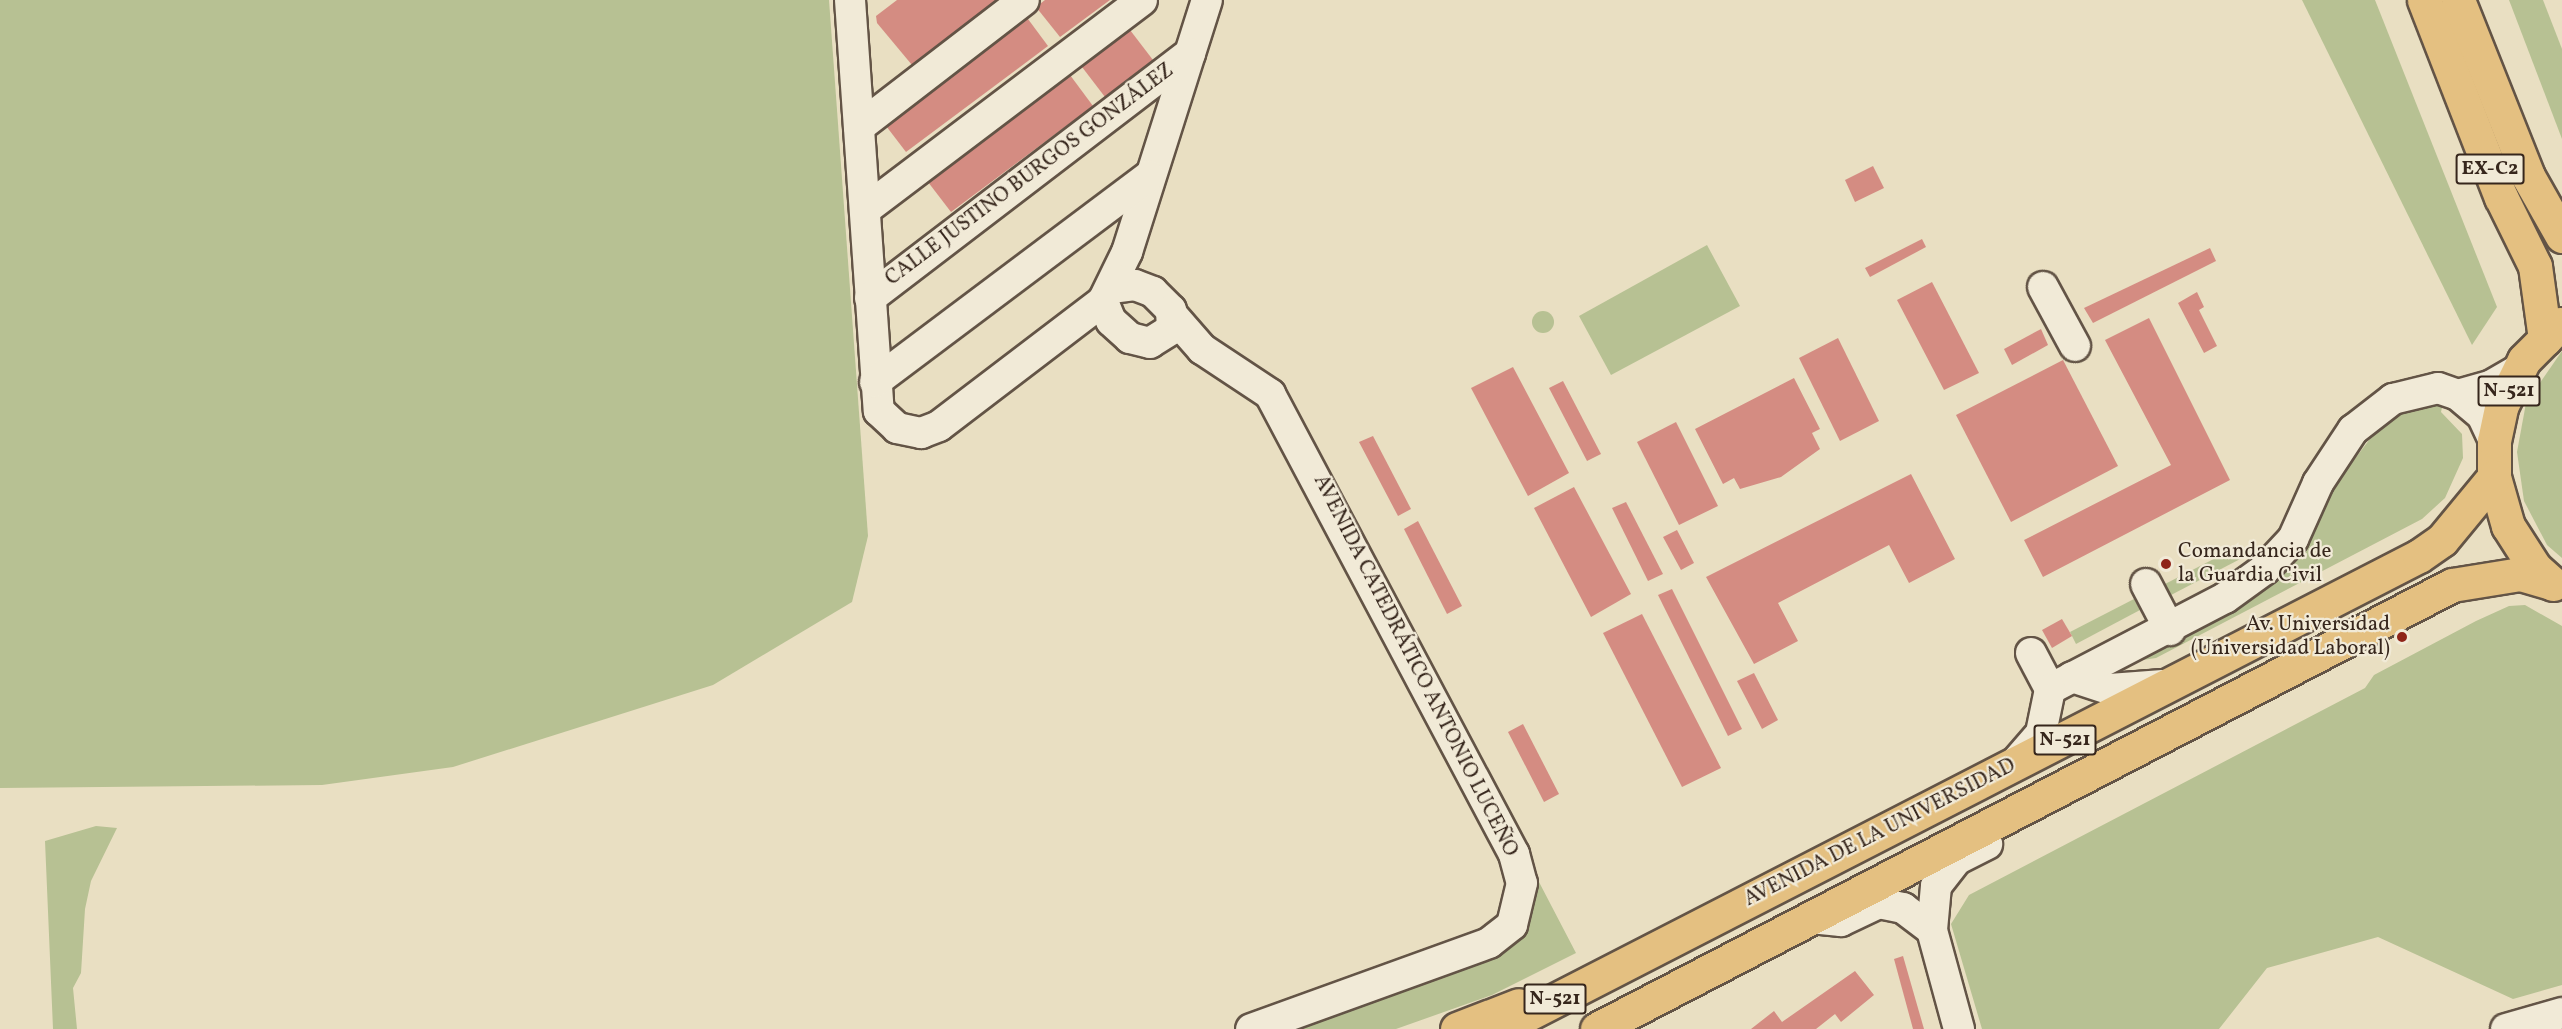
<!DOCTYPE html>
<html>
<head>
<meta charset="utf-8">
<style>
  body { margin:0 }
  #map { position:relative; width:2562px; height:1029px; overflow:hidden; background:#e9dfc2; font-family:Vollkorn,serif }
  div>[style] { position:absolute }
  .green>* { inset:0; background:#b7c193 }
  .round { border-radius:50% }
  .building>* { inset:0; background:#d48c82 }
  .roads { filter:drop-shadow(2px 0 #635446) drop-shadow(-2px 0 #635446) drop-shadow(0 2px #635446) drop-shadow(0 -2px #635446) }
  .minor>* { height:30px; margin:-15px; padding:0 15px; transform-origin:15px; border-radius:15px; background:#f1ead7 }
  .highway>* { height:33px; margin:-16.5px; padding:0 16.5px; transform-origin:16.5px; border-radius:16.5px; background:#e4c081 }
  .dots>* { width:16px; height:16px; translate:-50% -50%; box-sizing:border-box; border:3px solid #f1ead7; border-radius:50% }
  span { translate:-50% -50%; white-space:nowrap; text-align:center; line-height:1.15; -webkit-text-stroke:4.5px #f1ead7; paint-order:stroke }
  .shield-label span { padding:2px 4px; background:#f1ead7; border:2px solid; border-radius:4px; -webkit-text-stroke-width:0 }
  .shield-label { font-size:20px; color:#36261c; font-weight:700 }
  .street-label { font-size:21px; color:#36261c }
  .poi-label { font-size:21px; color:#36261c }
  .left { translate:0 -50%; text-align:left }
  .right { translate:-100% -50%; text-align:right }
</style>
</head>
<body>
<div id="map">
  <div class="green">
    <div style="clip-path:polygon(0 0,829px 0,868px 536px,852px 602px,713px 685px,453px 767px,322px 785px,0 788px)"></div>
    <div style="clip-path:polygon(2302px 0,2375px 0,2497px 307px,2472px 345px)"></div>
    <div style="clip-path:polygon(2509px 0,2543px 0,2562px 49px,2562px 139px)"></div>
    <div style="clip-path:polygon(1707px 245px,1740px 306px,1611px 375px,1579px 316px)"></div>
    <div class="round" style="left:1532px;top:311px;width:22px;height:22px"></div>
    <div style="clip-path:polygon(2562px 351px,2562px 558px,2547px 545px,2524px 501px,2517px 452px,2526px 403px)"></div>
    <div style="clip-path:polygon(2443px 403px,2441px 412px,2462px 434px,2463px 458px,2445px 498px,2422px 519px,2156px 658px,2129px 662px,2269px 584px,2301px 548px,2332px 489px,2382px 423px,2413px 404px)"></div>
    <div style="clip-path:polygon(2241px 545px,2246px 556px,2171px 595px,2165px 584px)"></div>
    <div style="clip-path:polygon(2134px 599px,2140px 610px,2076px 644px,2070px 632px)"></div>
    <div style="clip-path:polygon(2525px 605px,2562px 626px,2562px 985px,2513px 999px,2378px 937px,2267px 968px,2219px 1029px,1982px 1029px,1951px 924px,1969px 895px,2365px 688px,2374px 675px,2476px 621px,2509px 606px)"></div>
    <div style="clip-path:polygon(96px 826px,117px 828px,91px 881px,85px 909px,81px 973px,73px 988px,77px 1029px,53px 1029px,45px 841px)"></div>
    <div style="clip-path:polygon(1527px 859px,1576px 953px,1492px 995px,1396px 1029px,1285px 1029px,1498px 952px)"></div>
  </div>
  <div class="building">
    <div style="clip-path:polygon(897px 0,1000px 0,912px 65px,877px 23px,876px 16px)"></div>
    <div style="clip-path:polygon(1045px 0,1110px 0,1060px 37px,1036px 7px)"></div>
    <div style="clip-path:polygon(1025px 15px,1048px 46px,906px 152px,883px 122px)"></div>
    <div style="clip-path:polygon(1130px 30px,1153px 60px,1105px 97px,1082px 67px)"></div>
    <div style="clip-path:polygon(1070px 75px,1093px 106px,951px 212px,928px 182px)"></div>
    <div style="clip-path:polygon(1873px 166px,1884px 188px,1855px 202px,1845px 180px)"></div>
    <div style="clip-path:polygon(1922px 239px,1926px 247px,1870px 277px,1865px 268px)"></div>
    <div style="clip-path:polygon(2210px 248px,2216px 261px,2093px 323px,2084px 308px)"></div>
    <div style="clip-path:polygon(1932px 282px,1979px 373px,1944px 390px,1897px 300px)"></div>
    <div style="clip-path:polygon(2197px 292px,2204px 307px,2199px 310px,2217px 346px,2204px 353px,2178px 303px)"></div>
    <div style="clip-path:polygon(2149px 318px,2230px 480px,2043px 577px,2024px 540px,2171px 465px,2105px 340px)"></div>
    <div style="clip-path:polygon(2041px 329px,2048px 345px,2012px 365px,2004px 349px)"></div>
    <div style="clip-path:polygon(1838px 338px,1879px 421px,1840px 441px,1799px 358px)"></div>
    <div style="clip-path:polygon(2063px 360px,2118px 466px,2011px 522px,1956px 415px)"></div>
    <div style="clip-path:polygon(1513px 367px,1569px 473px,1528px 496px,1471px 388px)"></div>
    <div style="clip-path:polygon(1794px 378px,1820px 429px,1812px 433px,1820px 449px,1781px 477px,1740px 489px,1734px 478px,1723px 484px,1695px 429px)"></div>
    <div style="clip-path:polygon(1563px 381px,1601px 454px,1587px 461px,1549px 388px)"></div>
    <div style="clip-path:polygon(1676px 422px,1718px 506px,1679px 525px,1637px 442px)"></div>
    <div style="clip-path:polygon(1373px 436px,1411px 509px,1398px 516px,1359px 442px)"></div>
    <div style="clip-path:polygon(1911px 474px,1955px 559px,1909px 583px,1889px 545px,1778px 603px,1798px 641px,1754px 664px,1706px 577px)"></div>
    <div style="clip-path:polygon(1574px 487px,1631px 594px,1591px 617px,1534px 508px)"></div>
    <div style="clip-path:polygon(1626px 502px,1663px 574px,1648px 581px,1612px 508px)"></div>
    <div style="clip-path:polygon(1418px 521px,1462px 606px,1447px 614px,1404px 529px)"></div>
    <div style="clip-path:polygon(1677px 530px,1694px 563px,1681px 570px,1663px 537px)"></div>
    <div style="clip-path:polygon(1672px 589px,1742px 729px,1728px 736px,1658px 595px)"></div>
    <div style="clip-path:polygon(1642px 614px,1721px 768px,1682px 787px,1603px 633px)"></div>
    <div style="clip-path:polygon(2062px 619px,2072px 636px,2052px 648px,2042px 630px)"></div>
    <div style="clip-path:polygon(1754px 673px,1778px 720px,1762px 729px,1737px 681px)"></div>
    <div style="clip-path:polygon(1523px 724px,1559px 794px,1544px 802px,1508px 732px)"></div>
    <div style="clip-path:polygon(1903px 956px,1924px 1029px,1913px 1029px,1894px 959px)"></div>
    <div style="clip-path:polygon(1855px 971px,1874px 995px,1841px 1022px,1835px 1014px,1816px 1029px,1751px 1029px,1774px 1011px,1782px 1022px)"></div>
  </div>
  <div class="roads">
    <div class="minor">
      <div style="left:850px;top:0;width:412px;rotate:86deg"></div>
      <div style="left:879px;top:411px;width:25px;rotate:43deg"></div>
      <div style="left:897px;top:428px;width:25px;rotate:12deg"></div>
      <div style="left:921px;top:433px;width:19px;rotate:-21deg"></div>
      <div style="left:939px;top:426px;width:206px;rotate:-37.3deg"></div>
      <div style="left:859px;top:127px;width:208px;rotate:-37.6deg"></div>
      <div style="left:866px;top:209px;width:346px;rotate:-37.1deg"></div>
      <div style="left:2043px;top:287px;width:67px;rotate:61.5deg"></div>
      <div style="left:1111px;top:288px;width:24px;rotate:-7deg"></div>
      <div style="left:1135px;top:285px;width:19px;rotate:21deg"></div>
      <div style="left:1153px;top:292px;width:25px;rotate:45deg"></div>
      <div style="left:1171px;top:310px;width:19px;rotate:87deg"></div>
      <div style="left:1172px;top:329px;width:26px;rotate:148deg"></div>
      <div style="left:1150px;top:343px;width:21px;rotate:-166deg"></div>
      <div style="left:1130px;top:338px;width:25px;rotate:-138deg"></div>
      <div style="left:1111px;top:321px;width:22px;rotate:-112deg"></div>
      <div style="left:1103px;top:301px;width:55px;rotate:-63.9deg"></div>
      <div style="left:1127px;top:252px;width:264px;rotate:-72.4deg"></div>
      <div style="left:870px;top:298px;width:403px;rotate:-37.4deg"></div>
      <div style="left:1174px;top:317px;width:43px;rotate:48.8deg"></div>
      <div style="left:1202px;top:349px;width:82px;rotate:33.5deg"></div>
      <div style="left:1270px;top:394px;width:521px;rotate:62.06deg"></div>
      <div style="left:1514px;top:854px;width:30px;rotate:75deg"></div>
      <div style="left:1522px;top:883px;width:43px;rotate:103.4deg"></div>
      <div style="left:1512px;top:925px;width:29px;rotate:142deg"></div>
      <div style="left:1489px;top:943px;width:253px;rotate:160.1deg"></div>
      <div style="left:875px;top:382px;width:343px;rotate:-36.9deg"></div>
      <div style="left:2458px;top:395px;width:35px;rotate:-16deg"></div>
      <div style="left:2492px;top:385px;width:32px;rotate:-30deg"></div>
      <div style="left:2146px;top:584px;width:52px;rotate:62.4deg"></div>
      <div style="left:2031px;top:653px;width:41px;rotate:62.2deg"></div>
      <div style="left:2050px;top:689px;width:197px;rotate:-27.5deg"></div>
      <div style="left:2225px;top:598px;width:49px;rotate:-35.9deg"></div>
      <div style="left:2265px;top:569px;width:41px;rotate:-47deg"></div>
      <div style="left:2293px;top:539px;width:61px;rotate:-65.9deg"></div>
      <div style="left:2318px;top:483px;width:64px;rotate:-56.6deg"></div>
      <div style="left:2353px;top:430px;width:51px;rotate:-37.8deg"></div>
      <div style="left:2393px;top:399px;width:46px;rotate:-13.7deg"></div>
      <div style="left:2438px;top:388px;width:21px;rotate:19deg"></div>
      <div style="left:2458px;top:395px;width:31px;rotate:40deg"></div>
      <div style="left:2482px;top:415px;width:29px;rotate:65deg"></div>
      <div style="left:2072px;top:677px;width:40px;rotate:18deg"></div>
      <div style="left:2110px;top:689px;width:53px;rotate:-4.3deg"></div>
      <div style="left:2016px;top:762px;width:38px;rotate:-49deg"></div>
      <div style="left:2041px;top:733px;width:45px;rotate:-78.4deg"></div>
      <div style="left:1811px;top:918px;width:30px;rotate:6deg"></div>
      <div style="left:1841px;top:921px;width:42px;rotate:-25.3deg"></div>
      <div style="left:1879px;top:903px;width:25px;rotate:12deg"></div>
      <div style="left:1903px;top:908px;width:36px;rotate:37deg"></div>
      <div style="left:1959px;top:1029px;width:103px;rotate:-105.3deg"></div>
      <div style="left:1932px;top:930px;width:44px;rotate:-84.8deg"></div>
      <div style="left:1936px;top:886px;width:33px;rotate:-52deg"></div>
      <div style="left:1956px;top:860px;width:35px;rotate:-27deg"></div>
      <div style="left:2506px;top:1029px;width:58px;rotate:-15.9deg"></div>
    </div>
    <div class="highway">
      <div style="left:2424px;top:0;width:212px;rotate:68.7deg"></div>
      <div style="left:2501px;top:197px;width:77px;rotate:63.8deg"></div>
      <div style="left:2535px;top:266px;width:74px;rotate:82.2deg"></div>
      <div style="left:2458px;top:0;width:189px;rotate:68.3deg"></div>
      <div style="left:2528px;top:176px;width:69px;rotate:60.5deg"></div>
      <div style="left:2553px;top:584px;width:24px;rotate:-138deg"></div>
      <div style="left:2535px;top:568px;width:50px;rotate:-122.7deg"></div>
      <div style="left:2508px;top:526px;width:51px;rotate:-105.9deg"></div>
      <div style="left:2494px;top:477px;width:36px;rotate:-90deg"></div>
      <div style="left:2494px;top:441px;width:35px;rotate:-78deg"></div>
      <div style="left:2501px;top:407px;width:52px;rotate:-63.9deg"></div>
      <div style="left:2524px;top:360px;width:51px;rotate:-45deg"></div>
      <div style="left:1457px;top:1029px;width:66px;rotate:-21.2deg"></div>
      <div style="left:1499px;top:1029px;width:1034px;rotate:-27.21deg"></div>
      <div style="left:2419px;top:556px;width:28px;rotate:-35deg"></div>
      <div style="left:2442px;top:540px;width:82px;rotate:-50.5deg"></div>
      <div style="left:1597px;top:1029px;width:963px;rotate:-27.44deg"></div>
      <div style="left:2452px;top:585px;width:69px;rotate:-9.2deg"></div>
      <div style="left:2520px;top:574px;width:33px;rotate:16deg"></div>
    </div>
  </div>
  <div class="dots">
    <div style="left:2166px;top:564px;background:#8f2418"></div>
    <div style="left:2402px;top:637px;background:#8f2418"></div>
  </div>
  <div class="shield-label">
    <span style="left:2490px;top:169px">EX-C2</span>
    <span style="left:2509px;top:391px">N-521</span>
    <span style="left:2065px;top:740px">N-521</span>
    <span style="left:1555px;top:999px">N-521</span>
  </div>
  <div class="street-label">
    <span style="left:1030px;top:175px;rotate:-37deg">CALLE JUSTINO BURGOS GONZÁLEZ</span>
    <span style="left:1415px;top:666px;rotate:63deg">AVENIDA CATEDRÁTICO ANTONIO LUCEÑO</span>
    <span style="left:1880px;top:833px;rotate:-27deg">AVENIDA DE LA UNIVERSIDAD</span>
  </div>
  <div class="poi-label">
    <span class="left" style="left:2178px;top:564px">Comandancia de<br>la Guardia Civil</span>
    <span class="right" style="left:2390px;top:637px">Av. Universidad<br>(Universidad Laboral)</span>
  </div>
</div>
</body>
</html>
